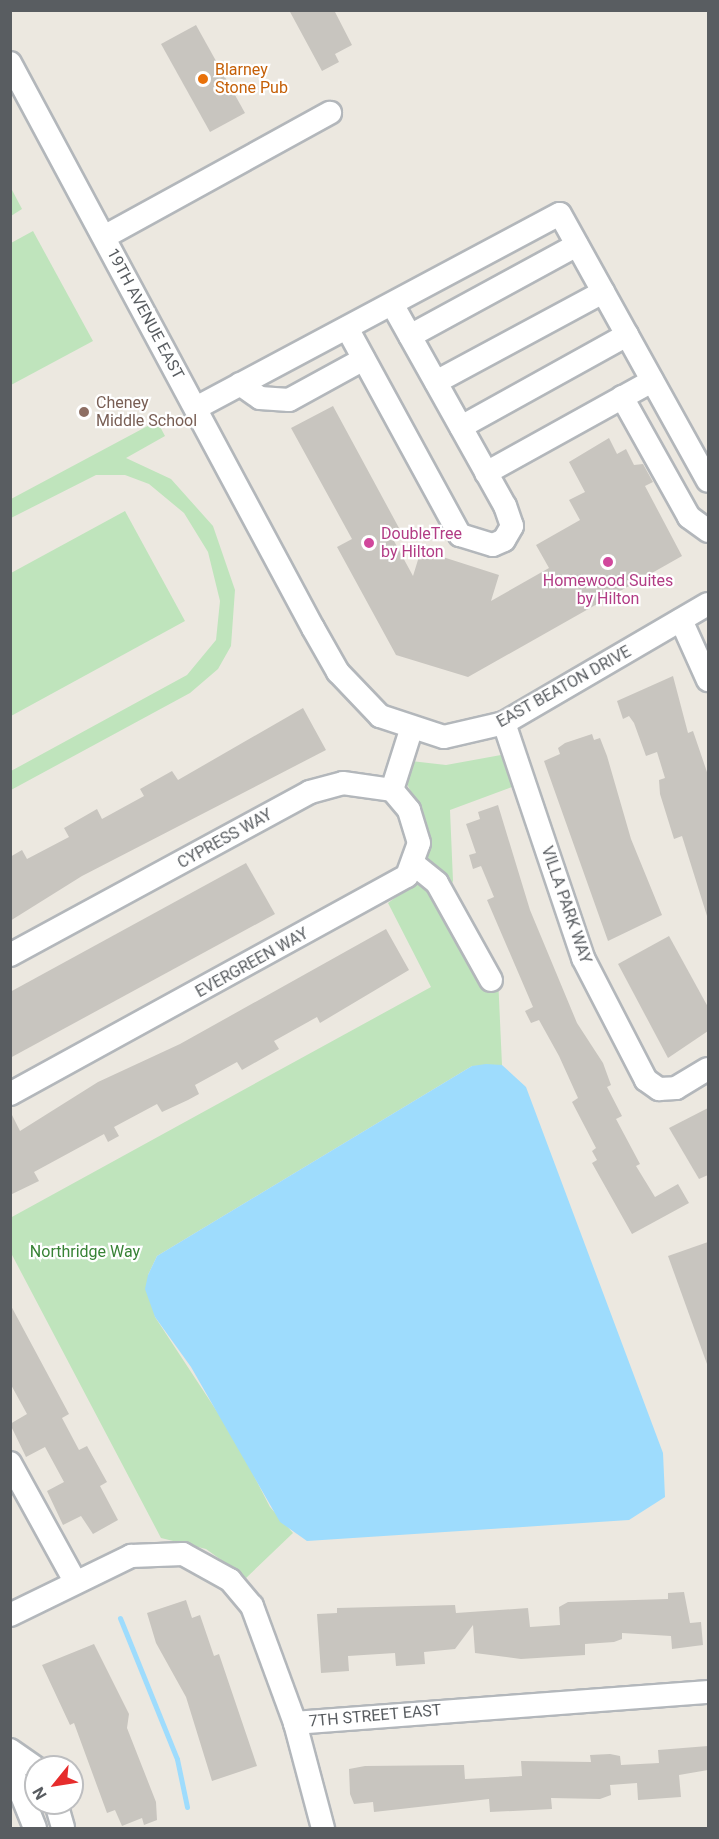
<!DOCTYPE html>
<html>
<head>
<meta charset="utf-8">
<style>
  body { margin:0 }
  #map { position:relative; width:719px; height:1839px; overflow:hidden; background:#ece8e0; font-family:Roboto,sans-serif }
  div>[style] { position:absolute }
  .green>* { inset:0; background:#bfe4bc }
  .water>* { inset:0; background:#9edcfd }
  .stream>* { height:5px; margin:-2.5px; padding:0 2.5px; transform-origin:2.5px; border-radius:2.5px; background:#9edcfd }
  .building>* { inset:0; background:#c8c5bf }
  .roads { filter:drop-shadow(2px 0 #b3b7bb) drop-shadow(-2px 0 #b3b7bb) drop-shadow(0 2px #b3b7bb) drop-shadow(0 -2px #b3b7bb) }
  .minor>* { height:22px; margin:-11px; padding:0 11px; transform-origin:11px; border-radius:11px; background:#fff }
  .dots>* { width:16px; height:16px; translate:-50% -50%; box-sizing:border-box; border:3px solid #fff; border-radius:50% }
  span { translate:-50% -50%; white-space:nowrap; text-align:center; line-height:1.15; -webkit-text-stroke:4.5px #fff; paint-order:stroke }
  .food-label { font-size:16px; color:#c56008 }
  .left { translate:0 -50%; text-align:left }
  .street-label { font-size:16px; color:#595d61 }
  .education-label { font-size:16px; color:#785e54 }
  .hotel-label { font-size:16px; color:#b23c85 }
  .park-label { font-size:16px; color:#388336 }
  .frame { position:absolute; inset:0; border:12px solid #595d61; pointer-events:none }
  .north { position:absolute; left:24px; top:1755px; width:60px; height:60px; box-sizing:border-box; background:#fff; border:2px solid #bdbec0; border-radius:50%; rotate:240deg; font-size:16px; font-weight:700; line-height:24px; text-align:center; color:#595d61 }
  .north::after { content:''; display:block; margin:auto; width:21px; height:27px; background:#e62c2c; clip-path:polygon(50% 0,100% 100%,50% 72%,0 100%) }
</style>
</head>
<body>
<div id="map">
  <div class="green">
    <div style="clip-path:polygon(11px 188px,22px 209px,11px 216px,10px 216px)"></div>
    <div style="clip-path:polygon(33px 231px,93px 341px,11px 385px,11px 243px)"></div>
    <div style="clip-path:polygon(157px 421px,165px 436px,126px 458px,171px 479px,213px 526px,235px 590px,231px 646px,218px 669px,190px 693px,11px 790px,11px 771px,187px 675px,216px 640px,220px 601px,208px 552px,184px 513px,149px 484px,125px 475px,96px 475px,11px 518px,11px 499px)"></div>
    <div style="clip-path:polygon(125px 511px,185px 621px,11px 716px,11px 573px)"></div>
    <div style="clip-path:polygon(501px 755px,512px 787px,450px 810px,453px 881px,449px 890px,498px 977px,502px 1065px,472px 1066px,157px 1256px,148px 1275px,155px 1317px,235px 1439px,270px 1507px,293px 1533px,246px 1578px,206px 1549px,161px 1538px,11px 1253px,10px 1218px,431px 987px,388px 903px,415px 883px,429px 852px,425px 819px,407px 784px,411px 761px,446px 765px)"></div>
  </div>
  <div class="water">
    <div style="clip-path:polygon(486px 1064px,502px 1065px,526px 1087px,663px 1453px,665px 1497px,629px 1520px,307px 1541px,280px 1522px,191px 1367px,155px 1317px,145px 1289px,148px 1275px,157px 1256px,472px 1066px)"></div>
  </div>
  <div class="stream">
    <div style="left:120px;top:1618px;width:152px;rotate:68deg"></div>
    <div style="left:177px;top:1759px;width:49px;rotate:78.2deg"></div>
  </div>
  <div class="building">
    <div style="clip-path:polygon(289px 10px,334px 10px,352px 45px,335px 54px,339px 62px,322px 71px)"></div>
    <div style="clip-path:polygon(196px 25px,245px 113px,210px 132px,161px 44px)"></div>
    <div style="clip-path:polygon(333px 406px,399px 528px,381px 537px,394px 541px,413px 576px,421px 550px,499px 575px,491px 601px,549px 568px,536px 545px,580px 520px,569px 500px,585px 492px,569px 462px,609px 438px,617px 454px,626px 449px,634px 465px,643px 464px,653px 482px,645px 486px,682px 556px,468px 677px,396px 655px,337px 547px,352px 539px,291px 428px)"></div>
    <div style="clip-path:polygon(673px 676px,688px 733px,693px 731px,708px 775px,707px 916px,682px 836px,674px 839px,660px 794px,659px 780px,665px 778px,657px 752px,646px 756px,634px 723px,629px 716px,623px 719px,617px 701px)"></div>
    <div style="clip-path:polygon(303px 708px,326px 750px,82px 876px,10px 921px,10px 857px,22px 850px,27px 859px,69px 837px,64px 828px,97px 809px,102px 819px,144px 796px,140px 789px,172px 771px,178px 780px)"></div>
    <div style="clip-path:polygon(592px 734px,594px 740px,600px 738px,607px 756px,631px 839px,662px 915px,608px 941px,544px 761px,560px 754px,558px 748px,565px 743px)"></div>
    <div style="clip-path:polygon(498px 805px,530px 910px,577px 1023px,603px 1063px,611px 1085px,607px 1087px,622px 1116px,616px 1119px,640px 1164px,636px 1166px,655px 1197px,678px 1184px,689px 1203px,632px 1234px,592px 1163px,597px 1160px,592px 1151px,596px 1148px,572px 1102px,578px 1098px,559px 1056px,539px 1020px,531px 1023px,525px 1011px,533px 1007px,487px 900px,494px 897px,481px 866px,473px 869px,469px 855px,476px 853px,466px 824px,480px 819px,478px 812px)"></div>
    <div style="clip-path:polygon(246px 863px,275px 914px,10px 1058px,10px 992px)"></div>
    <div style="clip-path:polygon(386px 929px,409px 970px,320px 1023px,317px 1017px,274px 1041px,279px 1049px,242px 1070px,237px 1062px,195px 1085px,199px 1094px,188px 1100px,162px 1112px,157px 1104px,114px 1127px,119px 1136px,108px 1142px,104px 1134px,34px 1172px,39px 1181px,10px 1195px,10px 1111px,20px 1131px,98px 1082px,180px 1044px)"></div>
    <div style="clip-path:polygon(669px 936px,708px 1007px,708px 1031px,668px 1058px,618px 964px)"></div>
    <div style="clip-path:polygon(708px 1108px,708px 1175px,699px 1179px,669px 1128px)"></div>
    <div style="clip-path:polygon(708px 1242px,708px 1364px,707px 1364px,668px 1256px)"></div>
    <div style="clip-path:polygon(10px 1304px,69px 1414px,62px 1418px,79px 1450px,87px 1446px,107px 1482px,100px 1486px,118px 1520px,93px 1534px,81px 1516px,63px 1525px,47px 1491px,64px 1482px,45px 1447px,26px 1457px,10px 1424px,27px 1414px,10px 1383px)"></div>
    <div style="clip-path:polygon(684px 1592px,690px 1623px,701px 1622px,703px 1645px,672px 1649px,671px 1636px,622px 1633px,622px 1639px,614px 1642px,585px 1644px,585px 1655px,521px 1659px,475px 1653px,473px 1625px,455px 1649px,424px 1652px,425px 1664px,396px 1666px,395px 1653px,348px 1656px,349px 1671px,321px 1673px,317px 1614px,337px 1613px,337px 1608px,455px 1605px,456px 1613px,528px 1608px,530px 1627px,560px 1625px,559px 1607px,568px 1602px,668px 1599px,668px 1593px)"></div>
    <div style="clip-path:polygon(186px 1600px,192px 1618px,200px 1615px,214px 1656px,219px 1654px,257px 1766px,212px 1781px,186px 1697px,156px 1643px,147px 1613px)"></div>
    <div style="clip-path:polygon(94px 1644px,129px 1714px,127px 1728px,156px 1802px,157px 1820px,144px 1825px,142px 1818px,122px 1826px,115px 1810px,107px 1813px,74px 1723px,70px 1725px,42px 1665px)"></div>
    <div style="clip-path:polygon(708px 1746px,708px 1770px,679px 1775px,681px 1797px,638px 1800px,637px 1783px,610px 1785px,611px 1795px,600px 1799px,551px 1798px,552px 1809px,490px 1812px,489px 1799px,374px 1812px,373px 1802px,354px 1804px,350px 1794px,349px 1769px,365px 1766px,464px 1765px,465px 1779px,522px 1776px,521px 1761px,591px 1762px,590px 1755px,610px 1754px,620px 1756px,621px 1765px,659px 1763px,658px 1750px)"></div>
  </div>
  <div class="roads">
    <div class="minor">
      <div style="left:10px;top:63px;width:641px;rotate:61.8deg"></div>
      <div style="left:313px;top:628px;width:51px;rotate:60.4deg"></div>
      <div style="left:338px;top:672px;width:61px;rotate:46.3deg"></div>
      <div style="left:380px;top:716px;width:67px;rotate:18.2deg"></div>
      <div style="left:444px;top:737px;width:62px;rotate:-13.1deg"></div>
      <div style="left:504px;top:723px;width:236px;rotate:-30.3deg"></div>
      <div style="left:104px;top:237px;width:258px;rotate:-28.8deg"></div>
      <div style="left:347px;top:328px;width:236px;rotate:61.4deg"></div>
      <div style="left:460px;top:535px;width:34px;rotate:17deg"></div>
      <div style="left:493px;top:545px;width:12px;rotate:-24deg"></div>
      <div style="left:504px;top:540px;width:16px;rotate:-60deg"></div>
      <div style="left:512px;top:526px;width:21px;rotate:-109deg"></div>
      <div style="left:505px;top:506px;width:231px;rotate:-119.2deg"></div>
      <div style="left:410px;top:336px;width:190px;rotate:-28.6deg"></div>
      <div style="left:436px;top:382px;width:190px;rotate:-28.3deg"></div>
      <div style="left:240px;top:384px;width:24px;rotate:35deg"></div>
      <div style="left:260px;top:398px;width:29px;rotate:4deg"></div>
      <div style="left:289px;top:400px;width:85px;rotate:-28.7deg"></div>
      <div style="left:622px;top:397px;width:137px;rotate:60.8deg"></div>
      <div style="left:689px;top:517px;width:24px;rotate:36deg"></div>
      <div style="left:196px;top:408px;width:412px;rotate:-28.1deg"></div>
      <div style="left:560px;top:214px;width:305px;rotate:61deg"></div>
      <div style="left:461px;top:427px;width:190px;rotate:-29deg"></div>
      <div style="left:486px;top:473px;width:190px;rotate:-29deg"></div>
      <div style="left:681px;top:620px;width:66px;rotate:65.8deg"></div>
      <div style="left:504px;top:723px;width:248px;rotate:71.4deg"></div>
      <div style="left:583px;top:958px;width:137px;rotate:62.7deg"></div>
      <div style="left:646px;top:1080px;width:16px;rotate:35deg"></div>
      <div style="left:659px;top:1089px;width:17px;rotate:-3deg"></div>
      <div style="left:676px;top:1088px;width:37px;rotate:-31deg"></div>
      <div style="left:415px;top:865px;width:28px;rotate:39deg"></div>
      <div style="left:437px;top:883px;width:111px;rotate:60.9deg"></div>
      <div style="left:10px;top:955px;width:341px;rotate:-28.5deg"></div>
      <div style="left:310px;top:792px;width:34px;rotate:-15deg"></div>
      <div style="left:343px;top:783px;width:49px;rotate:8.1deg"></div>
      <div style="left:392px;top:790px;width:63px;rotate:-72.4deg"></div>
      <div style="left:10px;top:1094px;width:453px;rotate:-28.8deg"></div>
      <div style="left:407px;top:876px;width:35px;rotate:-70deg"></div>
      <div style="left:419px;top:843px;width:34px;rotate:-107deg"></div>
      <div style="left:409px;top:810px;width:26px;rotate:-130deg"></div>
      <div style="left:10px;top:1463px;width:135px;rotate:61.2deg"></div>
      <div style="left:10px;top:1615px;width:135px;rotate:-26deg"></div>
      <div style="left:131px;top:1556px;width:52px;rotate:-2.2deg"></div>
      <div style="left:183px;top:1554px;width:54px;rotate:29deg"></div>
      <div style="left:230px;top:1580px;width:34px;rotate:50deg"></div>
      <div style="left:252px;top:1606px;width:125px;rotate:69.8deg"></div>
      <div style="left:295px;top:1723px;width:414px;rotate:-4.3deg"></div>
      <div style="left:295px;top:1723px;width:109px;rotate:75.1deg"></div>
      <div style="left:10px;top:1750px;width:32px;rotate:35deg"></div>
      <div style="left:10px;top:1766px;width:67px;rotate:68deg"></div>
      <div style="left:56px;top:1803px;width:26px;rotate:74deg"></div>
    </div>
  </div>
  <div class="dots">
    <div style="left:203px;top:79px;background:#e8710a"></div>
    <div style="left:84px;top:412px;background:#8d6e63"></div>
    <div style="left:369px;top:543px;background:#d1479c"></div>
    <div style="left:608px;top:562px;background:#d1479c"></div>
  </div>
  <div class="food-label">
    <span class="left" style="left:215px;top:79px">Blarney<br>Stone Pub</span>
  </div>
  <div class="street-label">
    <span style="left:145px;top:314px;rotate:62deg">19TH AVENUE EAST</span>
    <span style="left:564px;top:687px;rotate:-29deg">EAST BEATON DRIVE</span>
    <span style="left:225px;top:839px;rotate:-29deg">CYPRESS WAY</span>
    <span style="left:566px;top:905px;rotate:71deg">VILLA PARK WAY</span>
    <span style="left:252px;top:963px;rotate:-29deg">EVERGREEN WAY</span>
    <span style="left:375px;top:1716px;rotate:-5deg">7TH STREET EAST</span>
  </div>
  <div class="education-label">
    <span class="left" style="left:96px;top:412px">Cheney<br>Middle School</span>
  </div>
  <div class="hotel-label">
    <span class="left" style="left:381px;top:543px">DoubleTree<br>by Hilton</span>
    <span style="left:608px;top:590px">Homewood Suites<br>by Hilton</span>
  </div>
  <div class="park-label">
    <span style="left:85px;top:1252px">Northridge Way</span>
  </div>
  <div class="frame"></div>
  <div class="north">N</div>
</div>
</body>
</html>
